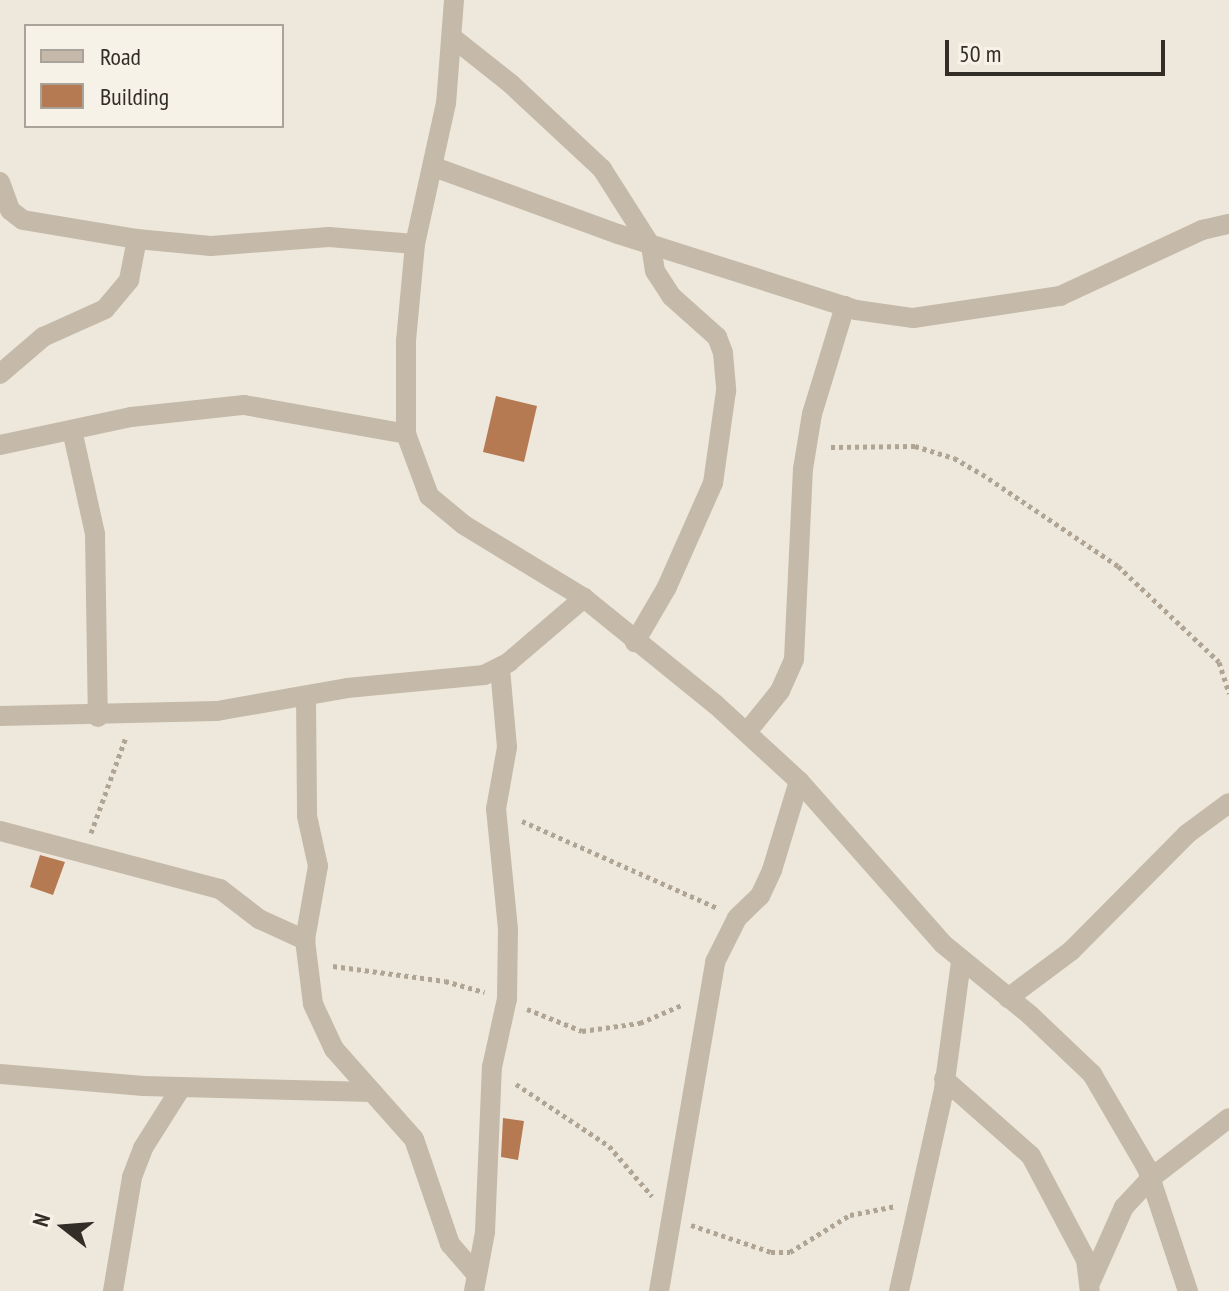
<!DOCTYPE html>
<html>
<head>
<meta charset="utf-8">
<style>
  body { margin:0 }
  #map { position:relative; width:1229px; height:1291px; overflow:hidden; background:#eee8dc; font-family:"PT Sans Narrow",sans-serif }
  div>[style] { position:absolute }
  .building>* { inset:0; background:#b67a52 }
  .path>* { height:5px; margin-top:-2.5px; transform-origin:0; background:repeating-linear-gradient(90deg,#b0a594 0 4px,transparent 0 8px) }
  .minor>* { height:20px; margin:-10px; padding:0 10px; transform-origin:10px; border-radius:10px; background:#c5baa9 }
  span { translate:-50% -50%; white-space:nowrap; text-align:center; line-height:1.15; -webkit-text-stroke:7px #f7f2e7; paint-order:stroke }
  .legend { position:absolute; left:24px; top:24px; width:260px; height:104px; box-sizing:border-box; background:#f7f2e7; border:2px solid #a9a39b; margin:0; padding:10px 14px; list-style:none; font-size:24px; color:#332d28 }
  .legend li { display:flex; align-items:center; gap:16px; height:40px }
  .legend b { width:40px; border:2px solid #a9a39b }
  .north { position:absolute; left:24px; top:1187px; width:80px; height:80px; -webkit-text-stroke:6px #f7f2e7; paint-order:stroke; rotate:287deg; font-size:22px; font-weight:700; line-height:32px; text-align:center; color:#332d28 }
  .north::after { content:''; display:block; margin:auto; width:28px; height:36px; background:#332d28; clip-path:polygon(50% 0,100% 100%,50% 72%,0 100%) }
  .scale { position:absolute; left:945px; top:40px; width:220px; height:36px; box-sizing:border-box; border:4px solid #332d28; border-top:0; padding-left:10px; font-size:24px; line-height:28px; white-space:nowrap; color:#332d28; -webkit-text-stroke:6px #f7f2e7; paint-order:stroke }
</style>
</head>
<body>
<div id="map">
  <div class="building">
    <div style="clip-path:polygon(496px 396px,537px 406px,524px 462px,483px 452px)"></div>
    <div style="clip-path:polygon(40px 855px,65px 862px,53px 895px,30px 887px)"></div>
    <div style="clip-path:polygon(503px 1118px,524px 1121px,518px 1160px,501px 1157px)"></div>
  </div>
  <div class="path">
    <div style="left:831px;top:447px;width:84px;rotate:-0.7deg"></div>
    <div style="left:915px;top:446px;width:41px;rotate:17.1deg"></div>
    <div style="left:954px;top:458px;width:32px;rotate:30deg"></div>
    <div style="left:982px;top:474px;width:164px;rotate:34.1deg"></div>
    <div style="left:1118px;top:566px;width:139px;rotate:43.5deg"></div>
    <div style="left:1219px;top:662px;width:33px;rotate:72deg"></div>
    <div style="left:522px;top:821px;width:214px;rotate:24deg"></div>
    <div style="left:91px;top:833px;width:102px;rotate:-70deg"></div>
    <div style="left:333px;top:966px;width:113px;rotate:7.6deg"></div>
    <div style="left:445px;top:981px;width:41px;rotate:15.8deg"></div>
    <div style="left:527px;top:1009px;width:59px;rotate:21.8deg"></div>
    <div style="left:582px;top:1031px;width:59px;rotate:-7.9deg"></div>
    <div style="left:640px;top:1023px;width:48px;rotate:-23.4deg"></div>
    <div style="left:516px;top:1084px;width:112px;rotate:33.7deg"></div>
    <div style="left:609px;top:1146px;width:66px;rotate:49.3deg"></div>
    <div style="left:691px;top:1225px;width:84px;rotate:18.6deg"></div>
    <div style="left:771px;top:1252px;width:19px"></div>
    <div style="left:790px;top:1252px;width:70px;rotate:-31.7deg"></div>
    <div style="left:850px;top:1215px;width:47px;rotate:-11.1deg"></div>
  </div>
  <div class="minor">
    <div style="left:454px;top:0;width:103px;rotate:94.4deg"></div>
    <div style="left:446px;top:103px;width:144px;rotate:102.4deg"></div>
    <div style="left:415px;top:244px;width:97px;rotate:95.3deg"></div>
    <div style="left:406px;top:341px;width:93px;rotate:90deg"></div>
    <div style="left:406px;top:434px;width:66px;rotate:69.6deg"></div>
    <div style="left:429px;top:496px;width:45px;rotate:39.6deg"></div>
    <div style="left:464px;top:525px;width:140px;rotate:31.3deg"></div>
    <div style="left:584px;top:598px;width:169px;rotate:39deg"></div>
    <div style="left:715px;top:704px;width:114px;rotate:42.5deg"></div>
    <div style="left:799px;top:781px;width:217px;rotate:48.5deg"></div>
    <div style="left:943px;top:944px;width:112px;rotate:39.2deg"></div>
    <div style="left:1030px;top:1015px;width:86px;rotate:43.6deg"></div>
    <div style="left:1092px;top:1074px;width:109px;rotate:59.7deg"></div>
    <div style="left:1147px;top:1168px;width:130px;rotate:71.6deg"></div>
    <div style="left:453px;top:38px;width:74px;rotate:38.4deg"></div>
    <div style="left:511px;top:84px;width:125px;rotate:43deg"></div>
    <div style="left:602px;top:169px;width:91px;rotate:57.5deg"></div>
    <div style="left:651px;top:246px;width:25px;rotate:81deg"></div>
    <div style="left:655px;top:271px;width:30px;rotate:57deg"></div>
    <div style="left:671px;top:296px;width:62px;rotate:41.7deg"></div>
    <div style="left:717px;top:337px;width:17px;rotate:69deg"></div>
    <div style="left:723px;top:353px;width:38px;rotate:85deg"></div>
    <div style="left:726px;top:391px;width:93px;rotate:98deg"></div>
    <div style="left:713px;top:483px;width:114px;rotate:113.9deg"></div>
    <div style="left:667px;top:587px;width:64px;rotate:120.2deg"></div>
    <div style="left:434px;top:167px;width:196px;rotate:20deg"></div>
    <div style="left:618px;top:234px;width:250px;rotate:17.7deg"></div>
    <div style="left:856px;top:310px;width:58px;rotate:8deg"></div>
    <div style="left:913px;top:318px;width:149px;rotate:-8.5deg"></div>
    <div style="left:1060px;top:296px;width:157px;rotate:-24.9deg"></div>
    <div style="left:1202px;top:230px;width:28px;rotate:-13deg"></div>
    <div style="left:0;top:182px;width:30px;rotate:70deg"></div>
    <div style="left:10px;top:210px;width:16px;rotate:38deg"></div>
    <div style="left:23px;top:220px;width:116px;rotate:9.5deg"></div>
    <div style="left:137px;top:239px;width:74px;rotate:5.4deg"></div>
    <div style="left:211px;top:246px;width:118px;rotate:-4.4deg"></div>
    <div style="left:329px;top:237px;width:86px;rotate:4.7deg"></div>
    <div style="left:0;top:374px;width:57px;rotate:-40.7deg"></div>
    <div style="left:43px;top:337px;width:68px;rotate:-24.3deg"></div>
    <div style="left:105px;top:309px;width:38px;rotate:-50deg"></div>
    <div style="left:129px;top:280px;width:42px;rotate:-79deg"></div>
    <div style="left:72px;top:430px;width:107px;rotate:77.5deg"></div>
    <div style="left:95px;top:534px;width:183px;rotate:89.1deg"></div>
    <div style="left:0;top:445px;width:134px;rotate:-12.1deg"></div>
    <div style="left:131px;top:417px;width:114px;rotate:-6.1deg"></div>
    <div style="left:244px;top:405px;width:165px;rotate:10.1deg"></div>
    <div style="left:306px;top:696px;width:120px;rotate:89.5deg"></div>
    <div style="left:307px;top:816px;width:51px;rotate:77.6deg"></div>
    <div style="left:318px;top:866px;width:75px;rotate:100deg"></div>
    <div style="left:305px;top:940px;width:64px;rotate:82.9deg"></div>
    <div style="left:313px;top:1004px;width:50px;rotate:65deg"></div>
    <div style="left:334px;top:1049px;width:120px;rotate:48.4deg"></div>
    <div style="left:414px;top:1139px;width:111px;rotate:71.1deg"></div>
    <div style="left:450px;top:1244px;width:40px;rotate:49deg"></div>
    <div style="left:0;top:716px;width:217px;rotate:-1.3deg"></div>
    <div style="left:217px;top:711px;width:132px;rotate:-10deg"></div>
    <div style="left:347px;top:688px;width:138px;rotate:-5.4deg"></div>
    <div style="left:484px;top:675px;width:28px;rotate:-27deg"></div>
    <div style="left:509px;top:662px;width:99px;rotate:-40.5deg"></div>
    <div style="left:747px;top:732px;width:53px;rotate:-51.2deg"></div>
    <div style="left:780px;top:691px;width:35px;rotate:-66deg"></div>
    <div style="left:794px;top:659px;width:190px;rotate:-87.3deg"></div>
    <div style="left:803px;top:469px;width:56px;rotate:-80.7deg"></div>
    <div style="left:812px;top:414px;width:113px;rotate:-73deg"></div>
    <div style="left:0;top:831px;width:228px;rotate:14.8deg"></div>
    <div style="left:220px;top:889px;width:49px;rotate:37.6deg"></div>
    <div style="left:259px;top:919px;width:51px;rotate:24.5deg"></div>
    <div style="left:1008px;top:998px;width:79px;rotate:-36.7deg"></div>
    <div style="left:1071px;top:951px;width:165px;rotate:-45.2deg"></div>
    <div style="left:1187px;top:834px;width:52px;rotate:-36.4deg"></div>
    <div style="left:0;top:1074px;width:144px;rotate:4.8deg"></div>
    <div style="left:143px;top:1086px;width:229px;rotate:1.5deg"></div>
    <div style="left:944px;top:1079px;width:116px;rotate:41.5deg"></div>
    <div style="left:1031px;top:1156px;width:118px;rotate:62.1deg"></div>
    <div style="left:1086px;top:1260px;width:31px;rotate:83deg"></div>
    <div style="left:1091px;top:1281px;width:81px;rotate:-66deg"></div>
    <div style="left:1124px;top:1207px;width:40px;rotate:-47deg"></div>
    <div style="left:1151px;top:1178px;width:98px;rotate:-37.6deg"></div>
    <div style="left:113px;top:1291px;width:116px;rotate:-80.5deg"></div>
    <div style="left:132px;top:1177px;width:31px;rotate:-69deg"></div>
    <div style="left:143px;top:1148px;width:71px;rotate:-57.7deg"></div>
    <div style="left:474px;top:1291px;width:60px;rotate:-79.4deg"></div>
    <div style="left:485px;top:1232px;width:165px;rotate:-87.6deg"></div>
    <div style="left:492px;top:1067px;width:70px;rotate:-77.6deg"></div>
    <div style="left:507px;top:999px;width:70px;rotate:-89.2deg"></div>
    <div style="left:508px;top:929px;width:121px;rotate:-95.7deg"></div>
    <div style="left:496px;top:809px;width:63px;rotate:-79.9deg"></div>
    <div style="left:507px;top:747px;width:78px;rotate:-95.1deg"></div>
    <div style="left:659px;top:1291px;width:334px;rotate:-80.3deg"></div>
    <div style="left:715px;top:962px;width:49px;rotate:-63.4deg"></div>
    <div style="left:737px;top:918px;width:32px;rotate:-44deg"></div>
    <div style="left:760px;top:896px;width:29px;rotate:-65deg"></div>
    <div style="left:772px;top:870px;width:93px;rotate:-73.1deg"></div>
    <div style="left:899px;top:1291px;width:207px;rotate:-77.4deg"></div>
    <div style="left:944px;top:1089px;width:129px;rotate:-82.4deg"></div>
  </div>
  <ul class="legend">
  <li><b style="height:10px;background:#c5baa9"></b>Road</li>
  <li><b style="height:22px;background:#b67a52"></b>Building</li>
  </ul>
  <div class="north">N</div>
  <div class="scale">50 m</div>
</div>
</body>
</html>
